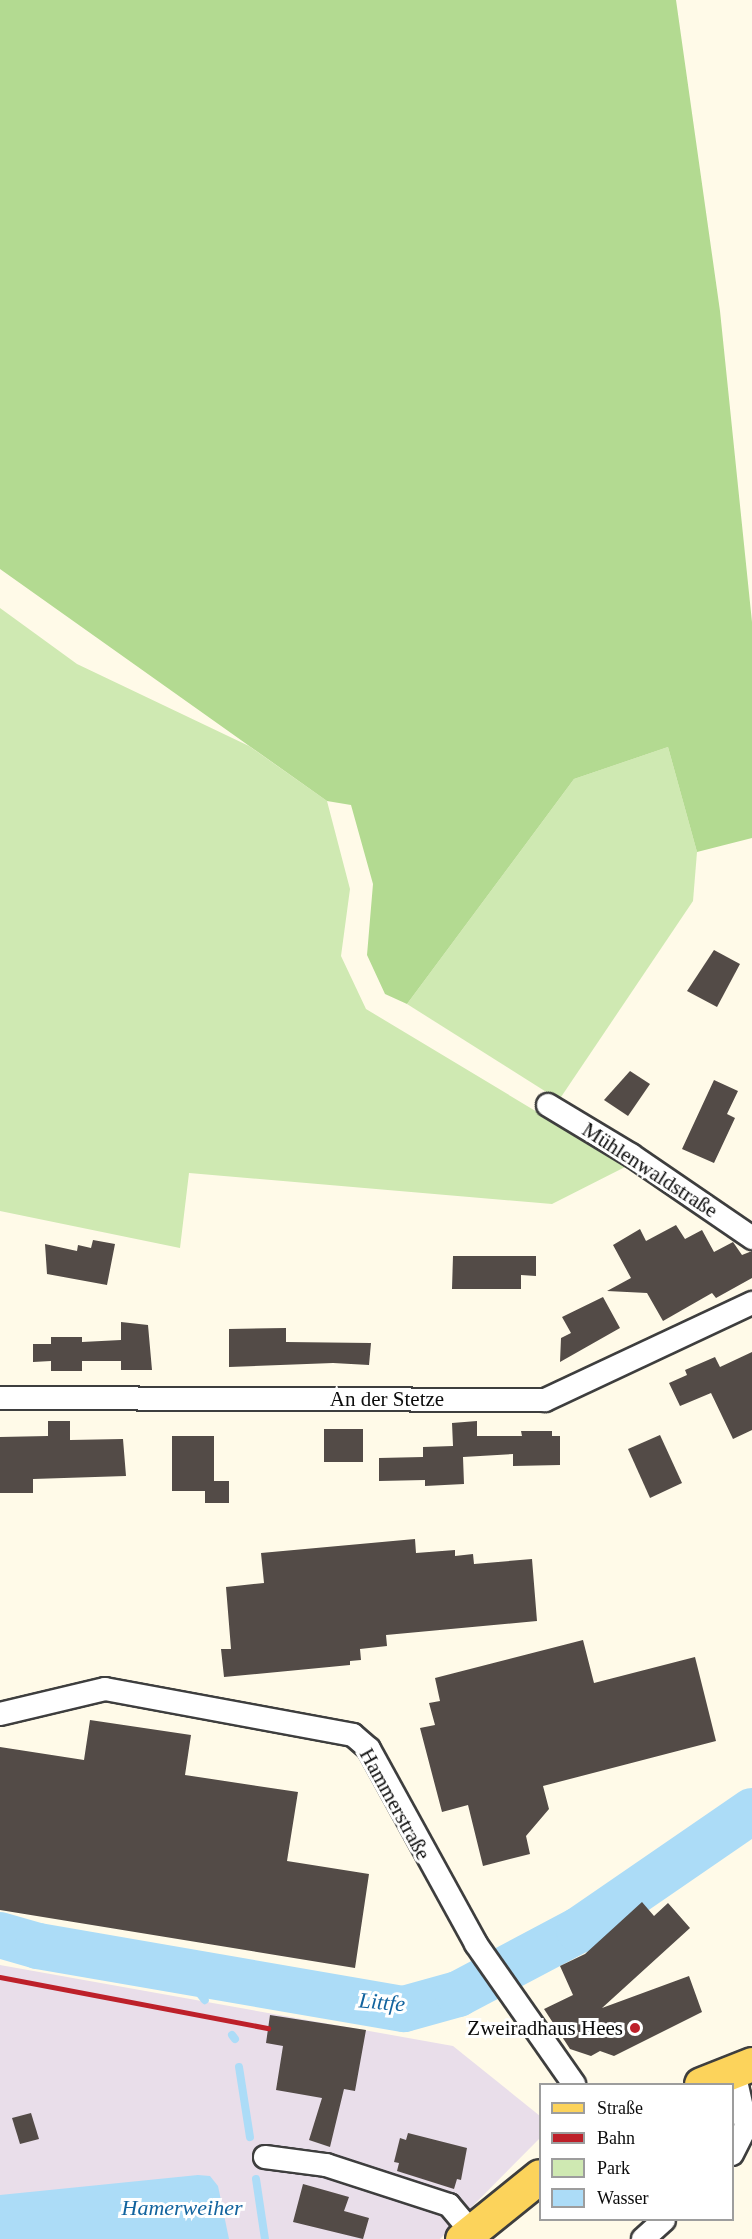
<!DOCTYPE html>
<html>
<head>
<meta charset="utf-8">
<style>
  body { margin:0 }
  #map { position:relative; width:752px; height:2239px; overflow:hidden; background:#fffae8; font-family:Georgia,serif }
  div>[style] { position:absolute }
  .industrial>* { inset:0; background:#e9deea }
  .green>* { inset:0; background:#cfe9b2 }
  .forest>* { inset:0; background:#b3da91 }
  .water>* { inset:0; background:#acdcf7 }
  .stream>* { height:8px; margin:-4px; padding:0 4px; transform-origin:4px; border-radius:4px; background:#acdcf7 }
  .river>* { height:46px; margin:-23px; padding:0 23px; transform-origin:23px; border-radius:23px; background:#acdcf7 }
  .building>* { inset:0; background:#534b47 }
  .roads { filter:drop-shadow(2px 0 #3e3e3e) drop-shadow(-2px 0 #3e3e3e) drop-shadow(0 2px #3e3e3e) drop-shadow(0 -2px #3e3e3e) }
  .street>* { height:22px; margin:-11px; padding:0 11px; transform-origin:11px; border-radius:11px; background:#fff }
  .primary>* { height:33px; margin:-16.5px; padding:0 16.5px; transform-origin:16.5px; border-radius:16.5px; background:#fcd35b }
  .rail>* { height:4.5px; margin:-2.25px; padding:0 2.25px; transform-origin:2.25px; border-radius:2.25px; background:#bd202a }
  .dots>* { width:16px; height:16px; translate:-50% -50%; box-sizing:border-box; border:3px solid #fff; border-radius:50% }
  span { translate:-50% -50%; white-space:nowrap; text-align:center; line-height:1.15; -webkit-text-stroke:6px #fff; paint-order:stroke }
  .street-label { font-size:21px; color:#0b0b0b }
  .poi-label { font-size:21px; color:#0b0b0b }
  .right { translate:-100% -50%; text-align:right }
  .water-label { font-size:22px; color:#12639e; font-style:italic }
  .legend { position:absolute; left:539px; top:2083px; width:195px; height:138px; box-sizing:border-box; background:#fff; border:2px solid #9d9d9d; margin:0; padding:8px 10px; list-style:none; font-size:18px; color:#0b0b0b }
  .legend li { display:flex; align-items:center; gap:12px; height:30px }
  .legend b { width:30px; border:2px solid #9d9d9d }
</style>
</head>
<body>
<div id="map">
  <div class="industrial">
    <div style="clip-path:polygon(0 1965px,453px 2046px,540px 2116px,540px 2138px,440px 2239px,0 2239px)"></div>
  </div>
  <div class="green">
    <div style="clip-path:polygon(0 608px,77px 664px,249px 746px,327px 801px,350px 889px,341px 956px,366px 1009px,627px 1166px,552px 1204px,189px 1173px,180px 1248px,0 1211px)"></div>
    <div style="clip-path:polygon(668px 747px,697px 852px,693px 901px,559px 1100px,407px 1004px,574px 779px)"></div>
  </div>
  <div class="forest">
    <div style="clip-path:polygon(0 0,676px 0,720px 311px,752px 622px,752px 838px,697px 852px,668px 747px,574px 779px,407px 1004px,385px 994px,367px 955px,373px 884px,351px 805px,327px 801px,0 569px)"></div>
  </div>
  <div class="water">
    <div style="clip-path:polygon(198px 2175px,210px 2176px,218px 2186px,229px 2239px,0 2239px,0 2195px)"></div>
  </div>
  <div class="stream">
    <div style="left:182px;top:1971px;width:37px;rotate:52deg"></div>
    <div style="left:232px;top:2035px;width:5px;rotate:53deg"></div>
    <div style="left:239px;top:2067px;width:71px;rotate:81.1deg"></div>
    <div style="left:256px;top:2179px;width:61px;rotate:81.5deg"></div>
  </div>
  <div class="river">
    <div style="left:0;top:1935px;width:40px;rotate:16deg"></div>
    <div style="left:38px;top:1946px;width:371px;rotate:9.8deg"></div>
    <div style="left:404px;top:2009px;width:56px;rotate:-15.5deg"></div>
    <div style="left:458px;top:1994px;width:137px;rotate:-27.9deg"></div>
    <div style="left:579px;top:1930px;width:210px;rotate:-34.5deg"></div>
  </div>
  <div class="building">
    <div style="clip-path:polygon(714px 950px,740px 964px,717px 1007px,687px 991px)"></div>
    <div style="clip-path:polygon(630px 1071px,650px 1084px,628px 1116px,604px 1100px)"></div>
    <div style="clip-path:polygon(714px 1080px,738px 1091px,727px 1114px,735px 1118px,714px 1163px,682px 1149px)"></div>
    <div style="clip-path:polygon(676px 1225px,685px 1239px,702px 1230px,714px 1252px,733px 1242px,742px 1255px,752px 1251px,752px 1278px,716px 1298px,712px 1293px,663px 1321px,647px 1293px,607px 1291px,631px 1278px,613px 1245px,640px 1229px,646px 1241px)"></div>
    <div style="clip-path:polygon(93px 1240px,115px 1244px,107px 1285px,47px 1274px,45px 1244px,77px 1251px,78px 1245px,91px 1248px)"></div>
    <div style="clip-path:polygon(453px 1256px,536px 1256px,536px 1276px,521px 1275px,521px 1289px,452px 1289px)"></div>
    <div style="clip-path:polygon(603px 1297px,620px 1328px,560px 1362px,561px 1338px,571px 1333px,562px 1317px)"></div>
    <div style="clip-path:polygon(121px 1322px,148px 1325px,152px 1370px,121px 1370px,121px 1361px,82px 1361px,82px 1371px,51px 1371px,51px 1361px,33px 1362px,33px 1344px,51px 1344px,51px 1337px,82px 1337px,82px 1342px,121px 1340px)"></div>
    <div style="clip-path:polygon(286px 1328px,286px 1342px,371px 1343px,369px 1365px,333px 1363px,229px 1367px,229px 1329px)"></div>
    <div style="clip-path:polygon(752px 1352px,752px 1430px,733px 1439px,711px 1393px,680px 1406px,669px 1383px,687px 1375px,685px 1370px,715px 1357px,720px 1367px)"></div>
    <div style="clip-path:polygon(48px 1421px,70px 1421px,70px 1440px,123px 1439px,126px 1476px,33px 1479px,33px 1493px,0 1493px,0 1437px,48px 1436px)"></div>
    <div style="clip-path:polygon(477px 1421px,477px 1436px,522px 1436px,521px 1431px,552px 1431px,552px 1436px,560px 1436px,560px 1465px,513px 1466px,513px 1454px,463px 1457px,464px 1484px,425px 1486px,425px 1480px,379px 1481px,379px 1458px,423px 1457px,423px 1447px,453px 1446px,452px 1423px)"></div>
    <div style="clip-path:polygon(324px 1429px,363px 1429px,363px 1462px,324px 1462px)"></div>
    <div style="clip-path:polygon(660px 1435px,682px 1483px,650px 1498px,628px 1449px)"></div>
    <div style="clip-path:polygon(172px 1436px,214px 1436px,214px 1481px,229px 1481px,229px 1503px,205px 1503px,205px 1491px,172px 1491px)"></div>
    <div style="clip-path:polygon(415px 1539px,416px 1553px,455px 1550px,455px 1556px,473px 1554px,474px 1564px,532px 1559px,537px 1621px,386px 1635px,387px 1646px,360px 1649px,361px 1660px,350px 1661px,350px 1665px,224px 1677px,221px 1649px,231px 1649px,226px 1587px,264px 1583px,261px 1553px)"></div>
    <div style="clip-path:polygon(583px 1640px,594px 1683px,695px 1657px,716px 1741px,543px 1786px,549px 1809px,526px 1836px,530px 1854px,483px 1866px,468px 1805px,442px 1812px,420px 1728px,435px 1725px,429px 1703px,440px 1701px,435px 1678px)"></div>
    <div style="clip-path:polygon(90px 1720px,191px 1735px,185px 1775px,298px 1792px,287px 1861px,369px 1874px,355px 1968px,0 1910px,0 1747px,84px 1760px)"></div>
    <div style="clip-path:polygon(642px 1902px,654px 1916px,668px 1903px,690px 1928px,602px 2008px,689px 1976px,702px 2012px,614px 2056px,600px 2051px,591px 2056px,570px 2049px,544px 2009px,573px 1995px,560px 1966px,585px 1954px)"></div>
    <div style="clip-path:polygon(270px 2015px,366px 2030px,355px 2091px,344px 2089px,330px 2147px,309px 2140px,322px 2098px,276px 2090px,283px 2046px,266px 2043px)"></div>
    <div style="clip-path:polygon(31px 2113px,39px 2139px,20px 2144px,12px 2118px)"></div>
    <div style="clip-path:polygon(408px 2133px,467px 2148px,461px 2180px,457px 2179px,454px 2189px,397px 2171px,399px 2163px,394px 2162px,400px 2138px,406px 2140px)"></div>
    <div style="clip-path:polygon(303px 2184px,349px 2197px,344px 2211px,369px 2218px,363px 2239px,293px 2222px)"></div>
  </div>
  <div class="roads">
    <div class="street">
      <div style="left:548px;top:1105px;width:97px;rotate:31.1deg"></div>
      <div style="left:631px;top:1155px;width:147px;rotate:34.4deg"></div>
      <div style="left:0;top:1398px;width:545px;rotate:0.21deg"></div>
      <div style="left:545px;top:1400px;width:229px;rotate:-25.1deg"></div>
      <div style="left:0;top:1714px;width:108px;rotate:-13.4deg"></div>
      <div style="left:105px;top:1689px;width:252px;rotate:10.5deg"></div>
      <div style="left:353px;top:1735px;width:21px;rotate:41deg"></div>
      <div style="left:369px;top:1749px;width:222px;rotate:61.2deg"></div>
      <div style="left:476px;top:1944px;width:171px;rotate:55deg"></div>
      <div style="left:732px;top:2154px;width:31px;rotate:-63deg"></div>
      <div style="left:746px;top:2126px;width:55px;rotate:-102.5deg"></div>
      <div style="left:265px;top:2157px;width:62px;rotate:7.5deg"></div>
      <div style="left:326px;top:2165px;width:129px;rotate:18deg"></div>
      <div style="left:449px;top:2205px;width:34px;rotate:50deg"></div>
      <div style="left:643px;top:2239px;width:28px;rotate:-42deg"></div>
    </div>
    <div class="primary">
      <div style="left:701px;top:2084px;width:55px;rotate:-21.4deg"></div>
      <div style="left:462px;top:2239px;width:100px;rotate:-38.9deg"></div>
    </div>
  </div>
  <div class="rail">
    <div style="left:0;top:1977px;width:273px;rotate:10.8deg"></div>
  </div>
  <div class="dots">
    <div style="left:635px;top:2028px;background:#bd202a"></div>
  </div>
  <div class="street-label">
    <span style="left:650px;top:1170px;rotate:33deg">Mühlenwaldstraße</span>
    <span style="left:387px;top:1399px">An der Stetze</span>
    <span style="left:395px;top:1804px;rotate:61deg">Hammerstraße</span>
  </div>
  <div class="poi-label">
    <span class="right" style="left:623px;top:2028px">Zweiradhaus Hees</span>
  </div>
  <div class="water-label">
    <span style="left:382px;top:2002px;rotate:5deg">Littfe</span>
    <span style="left:182px;top:2208px">Hamerweiher</span>
  </div>
  <ul class="legend">
  <li><b style="height:8px;background:#fcd35b"></b>Straße</li>
  <li><b style="height:8px;background:#bd202a"></b>Bahn</li>
  <li><b style="height:16px;background:#cfe9b2"></b>Park</li>
  <li><b style="height:16px;background:#acdcf7"></b>Wasser</li>
  </ul>
</div>
</body>
</html>
